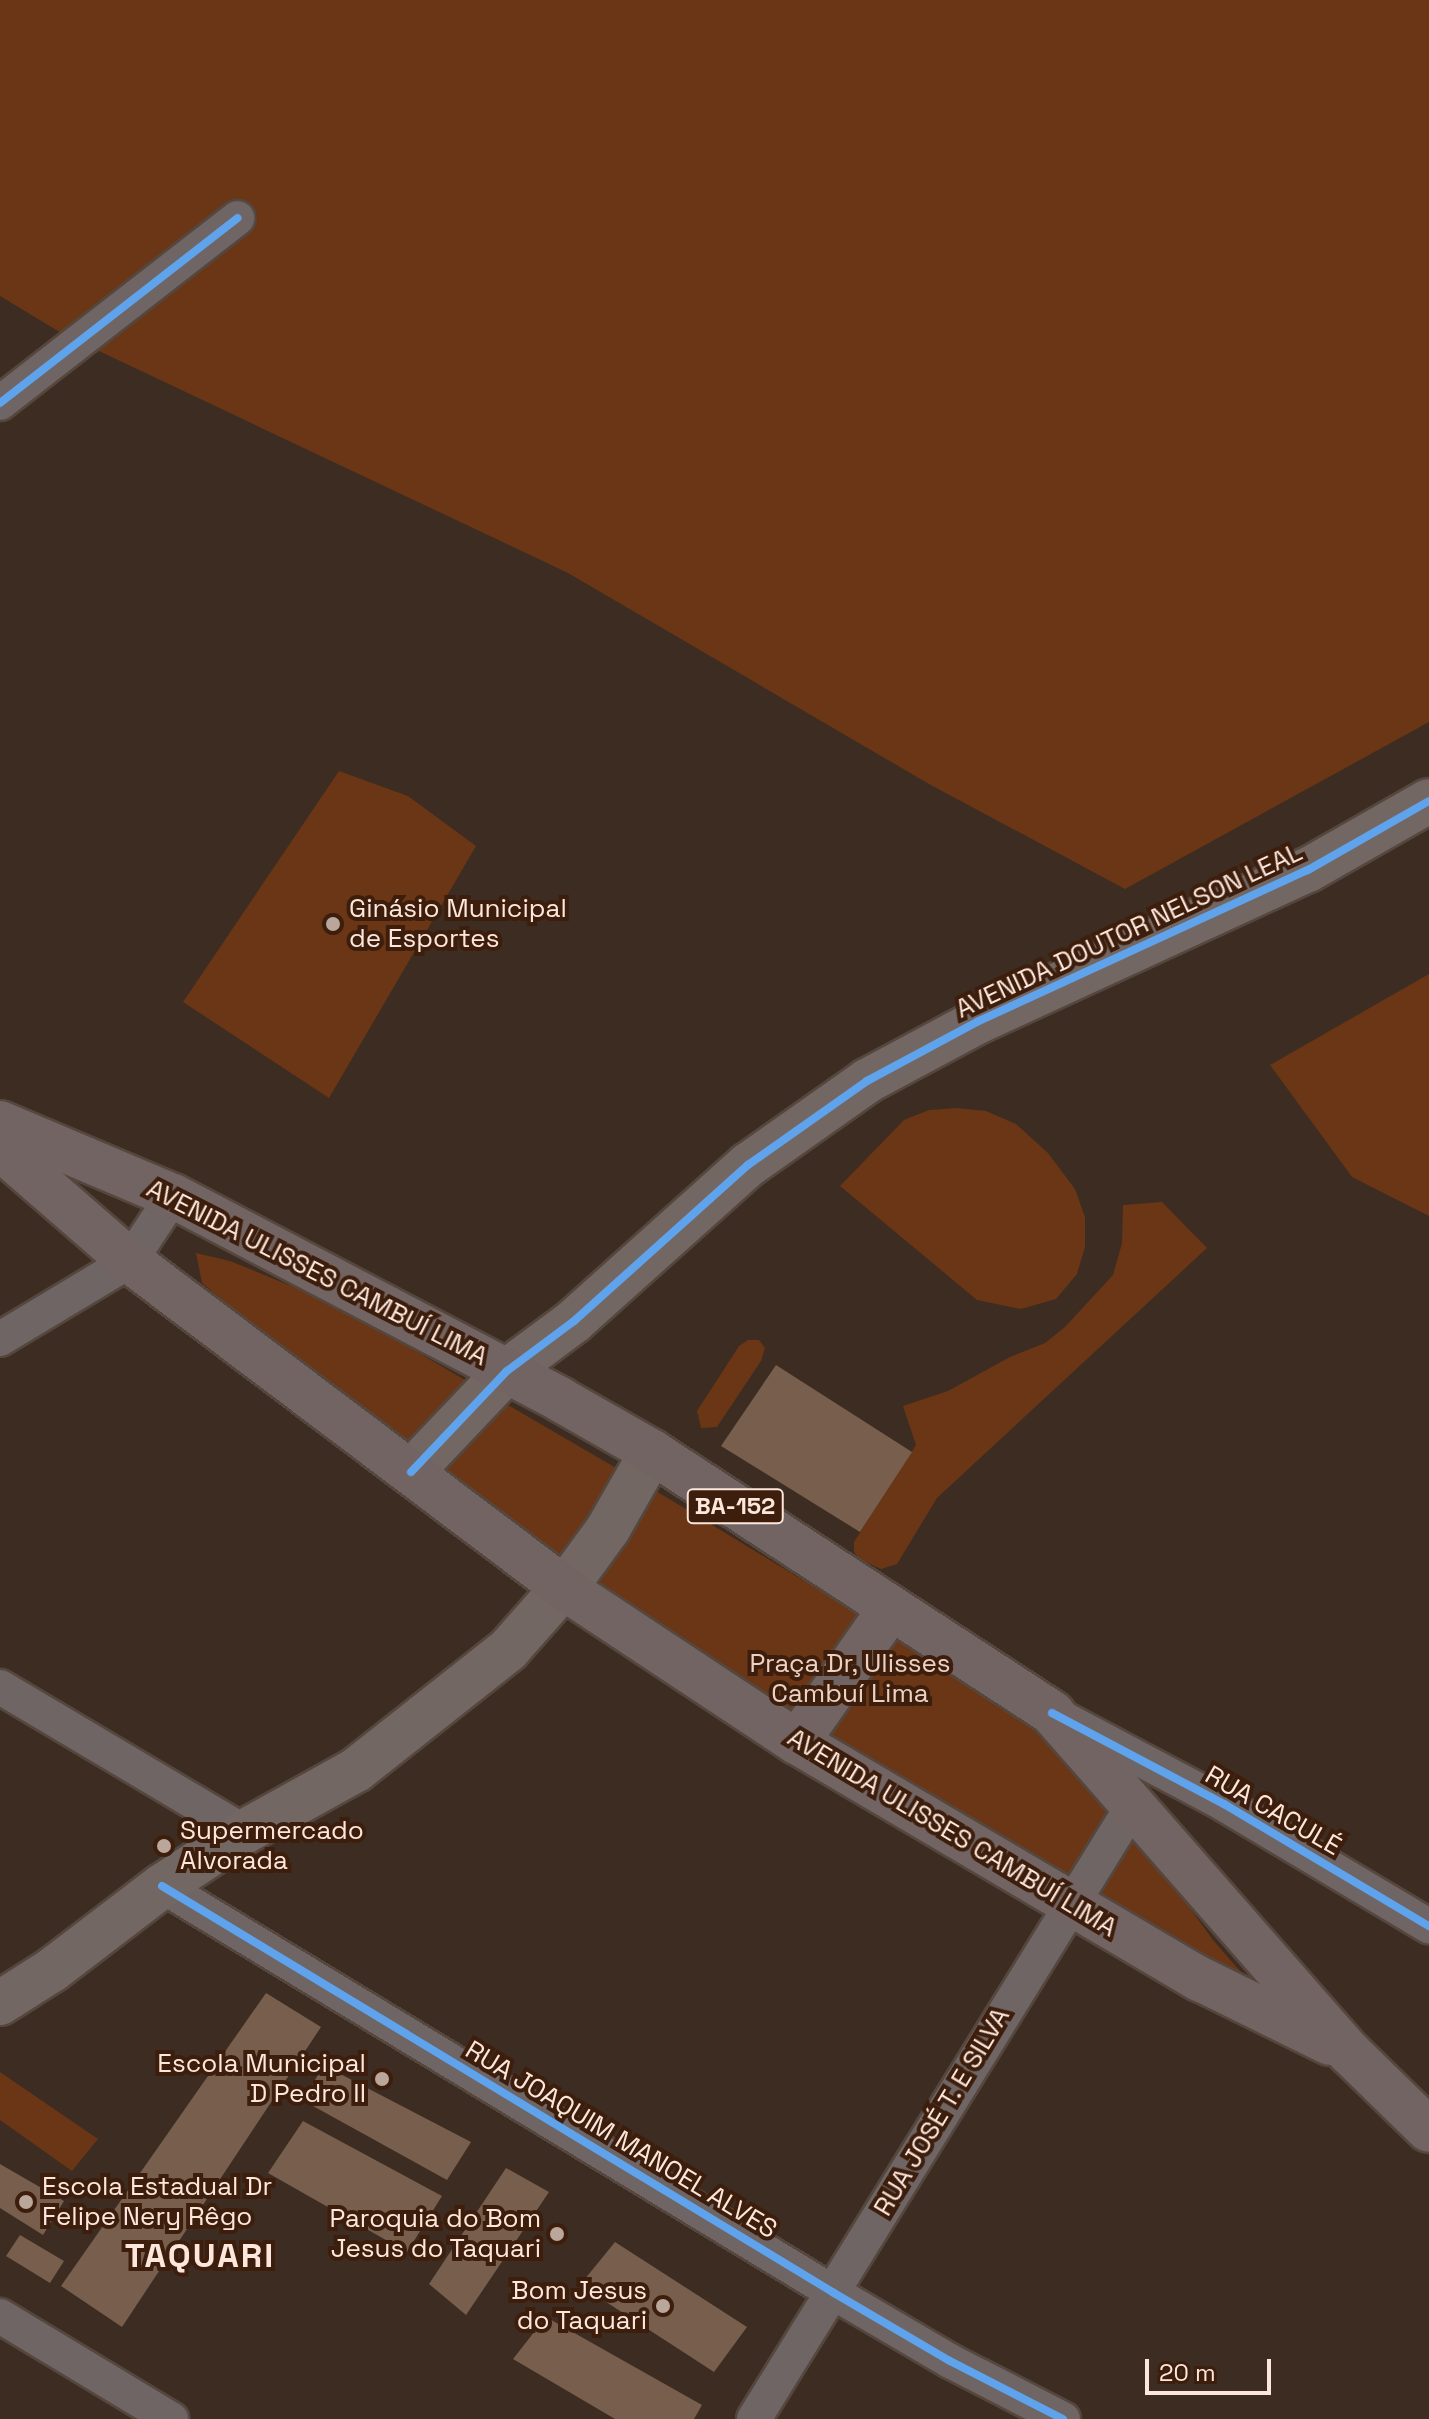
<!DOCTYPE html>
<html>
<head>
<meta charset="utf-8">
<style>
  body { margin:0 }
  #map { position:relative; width:1429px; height:2419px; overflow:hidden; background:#3d2c21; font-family:"Space Grotesk",sans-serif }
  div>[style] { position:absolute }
  .green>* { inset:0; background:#6a3615 }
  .building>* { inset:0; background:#785e4d }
  .roads { filter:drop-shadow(2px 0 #55473e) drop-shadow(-2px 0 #55473e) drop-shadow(0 2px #55473e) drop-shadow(0 -2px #55473e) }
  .street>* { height:34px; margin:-17px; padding:0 17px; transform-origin:17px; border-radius:17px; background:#6e6564 }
  .secondary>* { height:44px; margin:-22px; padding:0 22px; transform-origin:22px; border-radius:22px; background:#736764 }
  .primary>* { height:44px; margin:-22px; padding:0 22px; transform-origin:22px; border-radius:22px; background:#726462 }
  .cycleway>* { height:8px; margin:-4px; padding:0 4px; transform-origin:4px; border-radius:4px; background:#60a3ed }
  .dots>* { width:22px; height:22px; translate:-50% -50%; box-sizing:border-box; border:4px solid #3d1e0c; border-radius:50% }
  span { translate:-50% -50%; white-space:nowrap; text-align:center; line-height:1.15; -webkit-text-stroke:8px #3d1e0c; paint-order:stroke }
  .shield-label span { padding:2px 6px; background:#3d1e0c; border:2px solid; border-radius:6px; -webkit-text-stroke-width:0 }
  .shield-label { font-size:24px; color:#fde7dc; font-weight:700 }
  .poi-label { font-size:26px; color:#fde7dc }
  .left { translate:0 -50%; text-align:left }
  .right { translate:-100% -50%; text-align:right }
  .street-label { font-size:26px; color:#fde7dc }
  .park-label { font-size:26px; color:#edd2c4 }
  .district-label { font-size:34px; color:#fde7dc; font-weight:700; letter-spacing:2px }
  .scale { position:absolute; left:1145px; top:2359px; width:126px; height:36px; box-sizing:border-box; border:4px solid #fde7dc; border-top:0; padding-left:10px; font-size:24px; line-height:28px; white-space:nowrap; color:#fde7dc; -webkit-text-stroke:6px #3d1e0c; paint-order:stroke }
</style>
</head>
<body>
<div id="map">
  <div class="green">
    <div style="clip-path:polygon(0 0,1429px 0,1429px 722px,1125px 889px,929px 784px,568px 573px,63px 334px,0 296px)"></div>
    <div style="clip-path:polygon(339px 771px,408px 796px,476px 846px,329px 1098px,183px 1002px)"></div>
    <div style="clip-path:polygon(1429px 974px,1429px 1216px,1352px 1177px,1270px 1065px)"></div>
    <div style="clip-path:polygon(957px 1108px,986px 1111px,1016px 1124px,1048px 1153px,1075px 1189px,1085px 1217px,1085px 1247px,1077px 1274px,1056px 1299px,1021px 1309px,977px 1300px,840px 1186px,904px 1120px,929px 1110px)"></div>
    <div style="clip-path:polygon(1162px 1202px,1207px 1248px,937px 1498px,897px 1564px,881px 1569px,859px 1559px,854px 1552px,854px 1542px,916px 1445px,903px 1406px,948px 1391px,1010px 1357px,1045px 1343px,1065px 1327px,1113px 1275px,1122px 1243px,1123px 1205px)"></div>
    <div style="clip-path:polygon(196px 1253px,230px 1261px,301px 1290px,381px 1331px,666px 1497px,1022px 1713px,1174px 1886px,1213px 1940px,1253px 1986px,834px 1740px,584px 1584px,370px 1414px,263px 1334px,202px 1283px)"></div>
    <div style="clip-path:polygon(748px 1340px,759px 1340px,765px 1348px,761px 1361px,717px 1427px,701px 1428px,697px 1411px,739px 1346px)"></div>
    <div style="clip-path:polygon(0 2072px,98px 2139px,72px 2171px,0 2120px)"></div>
  </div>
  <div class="building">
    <div style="clip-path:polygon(776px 1365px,912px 1452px,860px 1532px,721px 1446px)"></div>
    <div style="clip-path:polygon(266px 1993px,321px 2027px,122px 2327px,61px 2286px)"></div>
    <div style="clip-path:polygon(323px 2065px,471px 2142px,447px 2180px,304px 2101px)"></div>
    <div style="clip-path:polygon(303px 2121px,442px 2196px,407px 2252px,268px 2173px)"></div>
    <div style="clip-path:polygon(0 2164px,64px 2201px,43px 2235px,0 2208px)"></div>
    <div style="clip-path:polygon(506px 2168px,549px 2192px,466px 2315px,429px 2284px)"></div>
    <div style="clip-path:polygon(20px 2235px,64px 2261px,50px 2283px,6px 2256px)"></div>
    <div style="clip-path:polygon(615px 2242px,747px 2327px,714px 2372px,580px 2285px)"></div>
    <div style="clip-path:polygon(546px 2317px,702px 2405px,694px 2419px,615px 2419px,513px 2359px)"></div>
  </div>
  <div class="roads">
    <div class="street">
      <div style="left:0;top:403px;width:301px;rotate:-37.9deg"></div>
      <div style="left:0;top:1339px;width:152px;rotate:-31deg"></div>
      <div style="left:130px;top:1261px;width:78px;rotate:-56.5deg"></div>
      <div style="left:0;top:1687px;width:284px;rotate:30.7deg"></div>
      <div style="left:1068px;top:1721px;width:177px;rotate:28deg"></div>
      <div style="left:1224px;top:1804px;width:239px;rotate:30.8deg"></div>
      <div style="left:162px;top:1886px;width:786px;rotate:31.2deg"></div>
      <div style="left:834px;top:2293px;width:134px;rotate:30.4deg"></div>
      <div style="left:950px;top:2361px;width:127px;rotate:27.2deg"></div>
      <div style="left:0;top:2316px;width:200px;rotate:31.1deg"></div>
      <div style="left:754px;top:2419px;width:719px;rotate:-58.3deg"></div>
    </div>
    <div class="secondary">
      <div style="left:411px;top:1472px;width:139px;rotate:-46.5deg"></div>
      <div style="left:507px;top:1371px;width:84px;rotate:-36.7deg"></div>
      <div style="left:574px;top:1321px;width:234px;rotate:-41.9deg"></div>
      <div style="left:748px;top:1165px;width:146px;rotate:-35.2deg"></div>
      <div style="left:867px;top:1081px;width:127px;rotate:-28.2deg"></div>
      <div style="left:979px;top:1021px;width:362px;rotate:-24.7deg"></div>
      <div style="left:1308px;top:870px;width:139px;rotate:-29.7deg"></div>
      <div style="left:0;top:2003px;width:62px;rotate:-32.4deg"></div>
      <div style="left:52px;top:1970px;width:138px;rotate:-37.4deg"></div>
      <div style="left:162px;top:1886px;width:98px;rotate:-33.4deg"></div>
      <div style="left:244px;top:1832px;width:128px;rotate:-29deg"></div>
      <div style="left:356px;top:1770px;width:194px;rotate:-38.3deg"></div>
      <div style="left:508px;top:1650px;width:103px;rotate:-48.6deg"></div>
      <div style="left:576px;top:1573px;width:54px;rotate:-54deg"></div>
      <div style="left:608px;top:1529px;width:89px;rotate:-60.3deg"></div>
    </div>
    <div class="primary">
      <div style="left:0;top:1123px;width:188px;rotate:22.9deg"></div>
      <div style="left:173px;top:1196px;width:438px;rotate:27.7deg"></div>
      <div style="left:561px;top:1400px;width:105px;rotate:29.7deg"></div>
      <div style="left:652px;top:1452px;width:478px;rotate:33.1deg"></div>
      <div style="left:1052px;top:1713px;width:452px;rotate:48.8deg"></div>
      <div style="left:1350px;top:2053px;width:110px;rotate:44.3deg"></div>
      <div style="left:0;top:1148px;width:172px;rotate:41deg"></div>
      <div style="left:130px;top:1261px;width:543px;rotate:37deg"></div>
      <div style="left:564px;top:1588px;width:279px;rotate:33.5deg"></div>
      <div style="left:797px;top:1742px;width:468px;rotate:30.5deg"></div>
      <div style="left:1200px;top:1979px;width:145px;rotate:26.2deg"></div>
      <div style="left:797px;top:1742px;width:162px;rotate:-55deg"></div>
    </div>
  </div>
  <div class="cycleway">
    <div style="left:0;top:403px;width:301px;rotate:-37.9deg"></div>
    <div style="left:411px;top:1472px;width:139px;rotate:-46.5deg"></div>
    <div style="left:507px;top:1371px;width:84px;rotate:-36.7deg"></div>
    <div style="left:574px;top:1321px;width:234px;rotate:-41.9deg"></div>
    <div style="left:748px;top:1165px;width:146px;rotate:-35.2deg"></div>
    <div style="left:867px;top:1081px;width:127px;rotate:-28.2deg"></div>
    <div style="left:979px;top:1021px;width:362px;rotate:-24.7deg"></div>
    <div style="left:1308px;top:870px;width:139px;rotate:-29.7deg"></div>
    <div style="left:1052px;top:1713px;width:195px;rotate:27.9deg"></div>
    <div style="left:1224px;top:1804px;width:239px;rotate:30.8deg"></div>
    <div style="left:162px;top:1886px;width:786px;rotate:31.2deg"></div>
    <div style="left:834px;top:2293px;width:134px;rotate:30.4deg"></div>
    <div style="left:950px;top:2361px;width:127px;rotate:27.2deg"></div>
  </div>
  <div class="dots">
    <div style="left:333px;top:924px;background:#baa69b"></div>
    <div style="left:164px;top:1846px;background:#baa69b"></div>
    <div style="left:382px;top:2079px;background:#baa69b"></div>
    <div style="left:26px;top:2202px;background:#baa69b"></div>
    <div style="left:557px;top:2234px;background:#baa69b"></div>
    <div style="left:663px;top:2306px;background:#baa69b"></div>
  </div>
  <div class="shield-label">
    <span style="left:735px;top:1506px">BA-152</span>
  </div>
  <div class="poi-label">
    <span class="left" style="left:349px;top:924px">Ginásio Municipal<br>de Esportes</span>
    <span class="left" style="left:180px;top:1846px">Supermercado<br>Alvorada</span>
    <span class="right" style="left:366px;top:2079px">Escola Municipal<br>D Pedro II</span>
    <span class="left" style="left:42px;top:2202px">Escola Estadual Dr<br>Felipe Nery Rêgo</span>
    <span class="right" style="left:541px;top:2234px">Paroquia do Bom<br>Jesus do Taquari</span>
    <span class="right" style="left:647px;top:2306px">Bom Jesus<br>do Taquari</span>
  </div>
  <div class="street-label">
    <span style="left:1129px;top:931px;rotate:-25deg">AVENIDA DOUTOR NELSON LEAL</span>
    <span style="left:317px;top:1273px;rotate:27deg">AVENIDA ULISSES CAMBUÍ LIMA</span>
    <span style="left:1273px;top:1811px;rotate:30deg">RUA CACULÉ</span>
    <span style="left:952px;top:1833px;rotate:31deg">AVENIDA ULISSES CAMBUÍ LIMA</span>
    <span style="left:942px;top:2112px;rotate:-59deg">RUA JOSÉ T. E SILVA</span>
    <span style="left:621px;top:2140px;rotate:31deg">RUA JOAQUIM MANOEL ALVES</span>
  </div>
  <div class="park-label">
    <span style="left:850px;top:1679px">Praça Dr, Ulisses<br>Cambuí Lima</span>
  </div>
  <div class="district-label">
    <span style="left:200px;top:2256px">TAQUARI</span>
  </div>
  <div class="scale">20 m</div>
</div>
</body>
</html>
